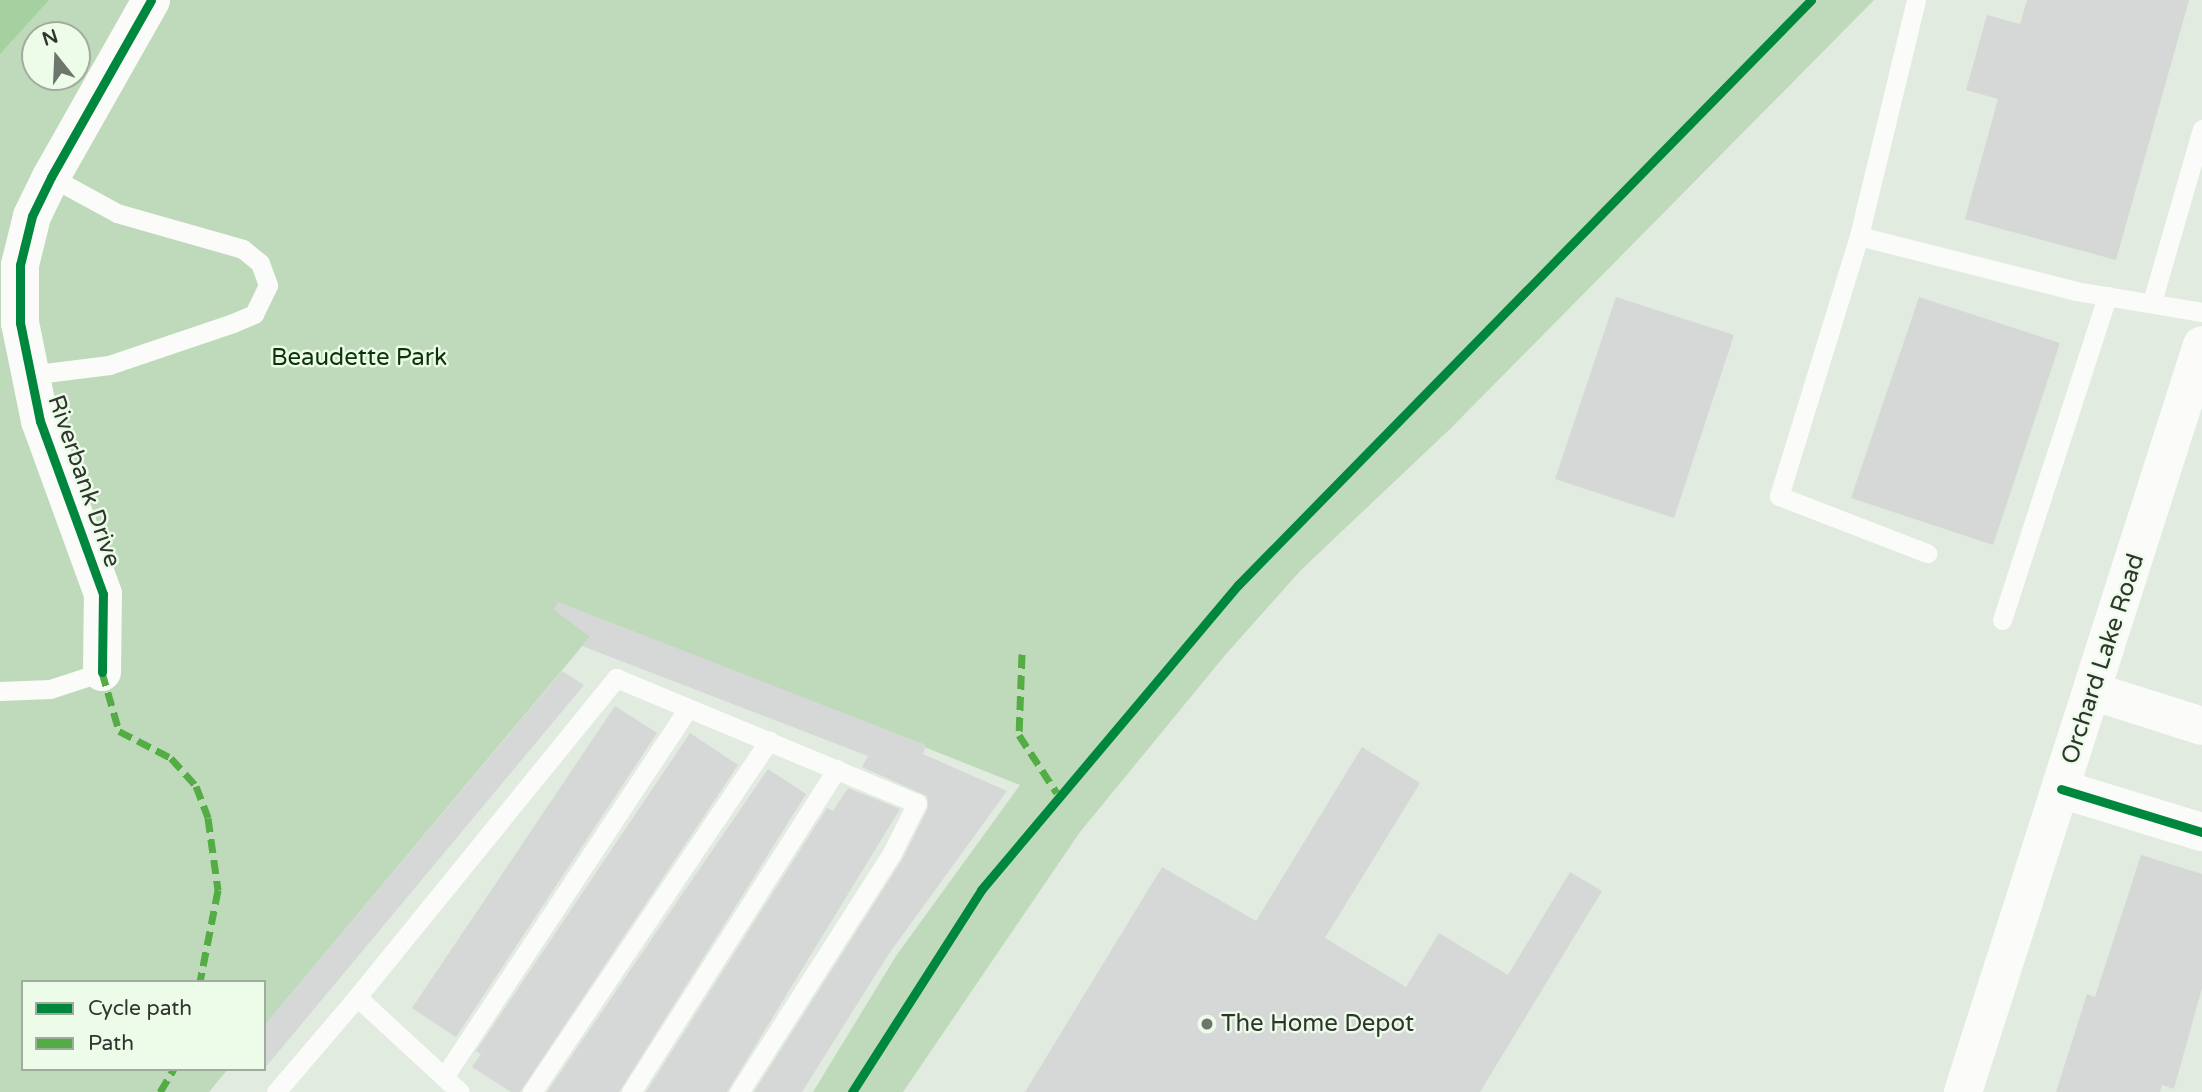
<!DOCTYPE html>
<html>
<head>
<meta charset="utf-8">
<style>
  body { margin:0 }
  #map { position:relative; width:2202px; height:1092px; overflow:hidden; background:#e2ebe0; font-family:"Varela Round",sans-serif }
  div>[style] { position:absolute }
  .green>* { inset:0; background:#bfdabb }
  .water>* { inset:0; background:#a5d1a0 }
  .building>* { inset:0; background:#d5d8d7 }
  .service>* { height:19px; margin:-9.5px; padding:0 9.5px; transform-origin:9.5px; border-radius:9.5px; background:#fbfcfa }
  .minor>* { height:38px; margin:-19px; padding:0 19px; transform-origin:19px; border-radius:19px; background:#fbfcfa }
  .secondary>* { height:38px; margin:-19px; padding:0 19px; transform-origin:19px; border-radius:19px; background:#fbfcfa }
  .quiet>* { height:7px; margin-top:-3.5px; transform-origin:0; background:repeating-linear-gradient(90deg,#54ac44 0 14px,transparent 0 21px) }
  .cycleway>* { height:9px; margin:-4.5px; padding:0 4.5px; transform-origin:4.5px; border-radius:4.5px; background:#00873e }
  .dots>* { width:19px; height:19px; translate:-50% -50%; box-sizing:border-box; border:4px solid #ecfce9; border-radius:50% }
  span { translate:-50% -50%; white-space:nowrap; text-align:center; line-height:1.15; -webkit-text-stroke:5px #ecfce9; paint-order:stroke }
  .park-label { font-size:24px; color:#0b3407 }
  .street-label { font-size:24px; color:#2f352e }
  .poi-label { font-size:24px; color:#2f352e }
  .left { translate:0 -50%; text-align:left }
  .legend { position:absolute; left:21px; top:980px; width:245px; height:91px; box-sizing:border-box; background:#ecfce9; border:2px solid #a0ac9e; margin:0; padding:9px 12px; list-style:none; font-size:21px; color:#2f352e }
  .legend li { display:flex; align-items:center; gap:14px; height:35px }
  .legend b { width:35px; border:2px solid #a0ac9e }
  .north { position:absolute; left:21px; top:21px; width:70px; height:70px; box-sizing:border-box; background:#ecfce9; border:2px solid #a0ac9e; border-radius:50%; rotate:342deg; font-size:19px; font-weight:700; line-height:28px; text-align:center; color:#2f352e }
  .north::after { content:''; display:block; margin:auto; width:24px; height:32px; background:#6e756c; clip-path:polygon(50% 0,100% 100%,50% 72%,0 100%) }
</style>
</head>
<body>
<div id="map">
  <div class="green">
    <div style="clip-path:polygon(evenodd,0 0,1874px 0,1450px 429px,1301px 570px,1226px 654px,1080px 832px,903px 1092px,813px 1092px,896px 956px,1020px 785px,604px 620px,264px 1026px,264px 982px,23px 982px,23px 1069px,228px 1069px,209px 1092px,0 1092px,0 0,35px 35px,77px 35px,77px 77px,35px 77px,35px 35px)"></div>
  </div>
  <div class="water">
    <div style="clip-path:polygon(0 0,49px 0,0 54px)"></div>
  </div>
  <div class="building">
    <div style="clip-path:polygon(2027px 0,2189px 0,2116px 260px,1965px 219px,1998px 99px,1966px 90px,1987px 15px,2020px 24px)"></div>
    <div style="clip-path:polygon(1616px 297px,1734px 335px,1674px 518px,1555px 479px)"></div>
    <div style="clip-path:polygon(1919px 297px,2060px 343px,1993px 545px,1851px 498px)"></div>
    <div style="clip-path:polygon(558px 602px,926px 745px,923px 754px,1007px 791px,888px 955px,802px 1092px,754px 1092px,902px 860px,928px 808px,927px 796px,862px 767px,868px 756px,582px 646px,590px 637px,554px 610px)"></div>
    <div style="clip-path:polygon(562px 671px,584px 685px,264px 1069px,264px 1026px)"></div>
    <div style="clip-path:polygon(615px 706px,657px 733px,456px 1037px,412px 1008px)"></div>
    <div style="clip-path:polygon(690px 733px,738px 765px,520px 1092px,511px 1092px,472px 1067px,481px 1054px,476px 1051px)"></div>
    <div style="clip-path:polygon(1362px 747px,1420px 783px,1325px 938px,1406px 987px,1439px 933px,1508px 975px,1570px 872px,1602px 891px,1480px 1092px,1025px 1092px,1162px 867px,1256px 921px)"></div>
    <div style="clip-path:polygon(768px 769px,806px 794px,619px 1092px,547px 1092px)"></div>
    <div style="clip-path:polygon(848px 788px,900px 809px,727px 1092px,646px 1092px,827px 808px,833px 811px)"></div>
    <div style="clip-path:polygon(2141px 855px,2202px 874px,2202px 988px,2174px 1089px,2162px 1085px,2160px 1092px,2056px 1092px,2087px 994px,2095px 997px)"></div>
  </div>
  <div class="service">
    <div style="left:1916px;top:0;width:243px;rotate:103.6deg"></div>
    <div style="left:1859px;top:236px;width:224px;rotate:14.2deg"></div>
    <div style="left:2076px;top:291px;width:128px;rotate:9.5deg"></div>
    <div style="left:1859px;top:236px;width:272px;rotate:107.1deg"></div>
    <div style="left:1779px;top:496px;width:159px;rotate:21.1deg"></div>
    <div style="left:2152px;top:302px;width:180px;rotate:-73.9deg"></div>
    <div style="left:29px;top:375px;width:81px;rotate:-7.1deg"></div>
    <div style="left:109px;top:365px;width:131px;rotate:-18.7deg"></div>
    <div style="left:233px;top:323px;width:23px;rotate:-23deg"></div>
    <div style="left:254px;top:314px;width:32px;rotate:-64deg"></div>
    <div style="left:268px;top:285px;width:23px;rotate:-110deg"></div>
    <div style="left:260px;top:263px;width:22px;rotate:-141deg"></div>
    <div style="left:243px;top:249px;width:131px;rotate:-164.1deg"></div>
    <div style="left:117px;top:213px;width:75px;rotate:-151.4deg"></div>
    <div style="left:2002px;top:620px;width:341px;rotate:-72deg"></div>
    <div style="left:0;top:691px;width:50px;rotate:-2.3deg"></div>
    <div style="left:50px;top:689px;width:55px;rotate:-18.1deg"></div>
    <div style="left:444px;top:1077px;width:442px;rotate:-56.5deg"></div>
    <div style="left:276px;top:1092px;width:125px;rotate:-49.5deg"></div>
    <div style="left:460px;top:1092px;width:140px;rotate:-137.3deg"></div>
    <div style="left:357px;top:997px;width:411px;rotate:-50.9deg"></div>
    <div style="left:616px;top:678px;width:326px;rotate:22.6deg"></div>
    <div style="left:917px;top:803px;width:56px;rotate:116.6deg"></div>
    <div style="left:892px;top:853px;width:284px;rotate:122.6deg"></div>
    <div style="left:532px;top:1092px;width:424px;rotate:-56deg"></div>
    <div style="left:631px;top:1092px;width:383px;rotate:-57.5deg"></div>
  </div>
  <div class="minor">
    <div style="left:102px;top:672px;width:78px;rotate:-89.3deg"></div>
    <div style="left:103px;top:594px;width:184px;rotate:-110deg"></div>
    <div style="left:40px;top:421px;width:100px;rotate:-101.5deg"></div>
    <div style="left:20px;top:323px;width:58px;rotate:-90deg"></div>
    <div style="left:20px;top:265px;width:50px;rotate:-76.2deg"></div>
    <div style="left:32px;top:216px;width:43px;rotate:-64deg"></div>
    <div style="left:51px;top:177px;width:203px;rotate:-60.5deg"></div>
    <div style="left:2095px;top:692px;width:112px;rotate:17.6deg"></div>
    <div style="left:2061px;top:789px;width:147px;rotate:17deg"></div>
  </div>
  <div class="secondary">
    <div style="left:1963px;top:1092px;width:784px;rotate:-72.26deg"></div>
  </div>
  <div class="quiet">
    <div style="left:1022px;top:654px;width:81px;rotate:92.1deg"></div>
    <div style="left:1019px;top:735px;width:69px;rotate:56.8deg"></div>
    <div style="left:102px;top:672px;width:61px;rotate:73.9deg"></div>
    <div style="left:119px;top:731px;width:59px;rotate:27.4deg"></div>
    <div style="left:171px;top:758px;width:38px;rotate:48deg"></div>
    <div style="left:196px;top:786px;width:34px;rotate:69deg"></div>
    <div style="left:208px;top:818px;width:73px;rotate:82.1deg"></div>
    <div style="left:218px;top:890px;width:94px;rotate:101.1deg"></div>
    <div style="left:160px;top:1092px;width:27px;rotate:-59deg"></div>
  </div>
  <div class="cycleway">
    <div style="left:102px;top:672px;width:78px;rotate:-89.3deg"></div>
    <div style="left:103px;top:594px;width:184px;rotate:-110deg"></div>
    <div style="left:40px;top:421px;width:100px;rotate:-101.5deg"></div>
    <div style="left:20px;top:323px;width:58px;rotate:-90deg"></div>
    <div style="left:20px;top:265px;width:50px;rotate:-76.2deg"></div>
    <div style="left:32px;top:216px;width:43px;rotate:-64deg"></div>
    <div style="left:51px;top:177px;width:203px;rotate:-60.5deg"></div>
    <div style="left:2061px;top:789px;width:147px;rotate:17deg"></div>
    <div style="left:852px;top:1092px;width:240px;rotate:-57.4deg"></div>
    <div style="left:981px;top:890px;width:399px;rotate:-49.9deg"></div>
    <div style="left:1238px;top:585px;width:819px;rotate:-45.59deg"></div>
  </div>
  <div class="dots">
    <div style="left:1207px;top:1024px;background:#6e756c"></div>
  </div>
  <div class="park-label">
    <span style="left:359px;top:358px">Beaudette Park</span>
  </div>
  <div class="street-label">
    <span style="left:84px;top:481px;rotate:71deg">Riverbank Drive</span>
    <span style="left:2103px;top:659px;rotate:-72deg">Orchard Lake Road</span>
  </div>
  <div class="poi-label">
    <span class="left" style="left:1221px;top:1024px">The Home Depot</span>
  </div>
  <ul class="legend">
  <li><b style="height:9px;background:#00873e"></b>Cycle path</li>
  <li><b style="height:9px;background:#54ac44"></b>Path</li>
  </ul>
  <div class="north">N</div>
</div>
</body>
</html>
